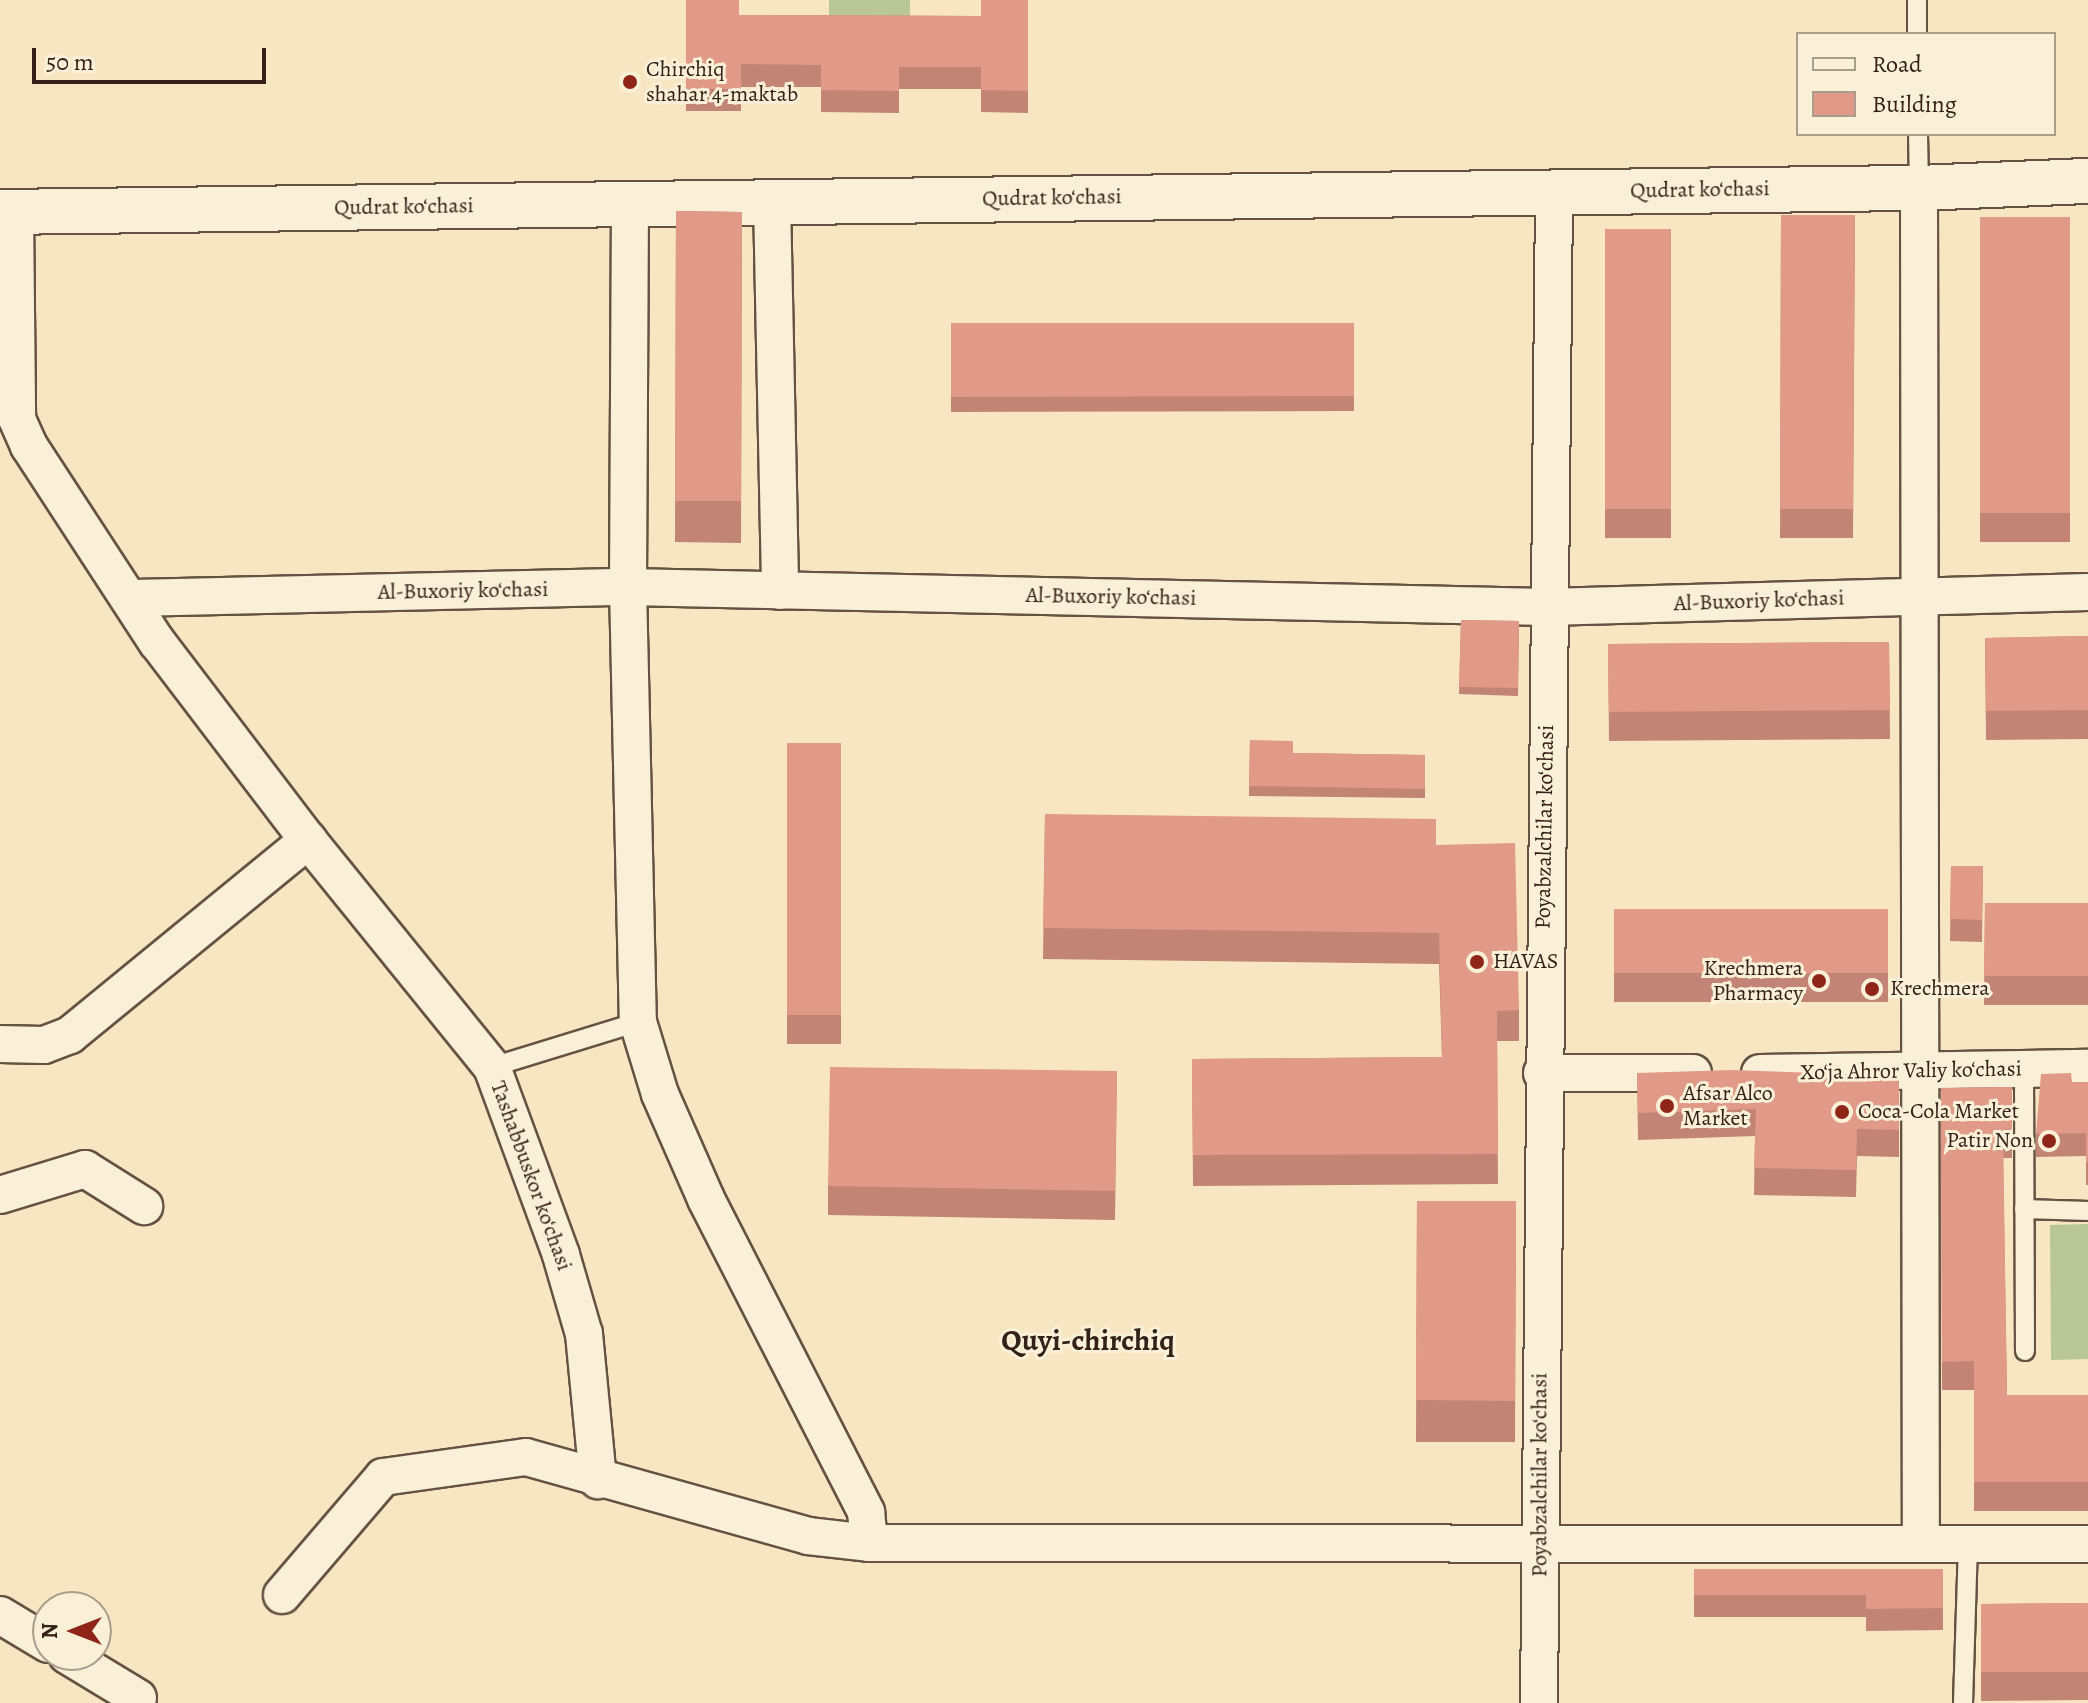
<!DOCTYPE html>
<html>
<head>
<meta charset="utf-8">
<style>
  body { margin:0 }
  #map { position:relative; width:2088px; height:1703px; overflow:hidden; background:#f7e6c1; font-family:Alegreya,serif }
  div>[style] { position:absolute }
  .green>* { inset:0; background:#b9c696 }
  .roads { filter:drop-shadow(2px 0 #655243) drop-shadow(-2px 0 #655243) drop-shadow(0 2px #655243) drop-shadow(0 -2px #655243) }
  .service>* { height:18px; margin:-9px; padding:0 9px; transform-origin:9px; border-radius:9px; background:#faefd7 }
  .minor>* { height:36px; margin:-18px; padding:0 18px; transform-origin:18px; border-radius:18px; background:#faefd7 }
  .tertiary>* { height:44px; margin:-22px; padding:0 22px; transform-origin:22px; border-radius:22px; background:#faefd7 }
  .wall>* { inset:0; background:#c28475 }
  .building>* { inset:0; background:#e19988 }
  .dots>* { width:22px; height:22px; translate:-50% -50%; box-sizing:border-box; border:4px solid #faefd7; border-radius:50% }
  span { translate:-50% -50%; white-space:nowrap; text-align:center; line-height:1.15; -webkit-text-stroke:6px #faefd7; paint-order:stroke }
  .poi-label { font-size:22px; color:#342119 }
  .left { translate:0 -50%; text-align:left }
  .right { translate:-100% -50%; text-align:right }
  .street-label { font-size:22px; color:#342119 }
  .district-label { font-size:30px; color:#342119; font-weight:700 }
  .legend { position:absolute; left:1796px; top:32px; width:260px; height:104px; box-sizing:border-box; background:#faefd7; border:2px solid #ab9d8b; margin:0; padding:10px 14px; list-style:none; font-size:24px; color:#342119 }
  .legend li { display:flex; align-items:center; gap:16px; height:40px }
  .legend b { width:40px; border:2px solid #ab9d8b }
  .north { position:absolute; left:32px; top:1591px; width:80px; height:80px; box-sizing:border-box; background:#faefd7; border:2px solid #ab9d8b; border-radius:50%; rotate:270deg; font-size:22px; font-weight:700; line-height:32px; text-align:center; color:#342119 }
  .north::after { content:''; display:block; margin:auto; width:28px; height:36px; background:#8f2418; clip-path:polygon(50% 0,100% 100%,50% 72%,0 100%) }
  .scale { position:absolute; left:32px; top:48px; width:234px; height:36px; box-sizing:border-box; border:4px solid #342119; border-top:0; padding-left:10px; font-size:24px; line-height:28px; white-space:nowrap; color:#342119; -webkit-text-stroke:6px #faefd7; paint-order:stroke }
</style>
</head>
<body>
<div id="map">
  <div class="green">
    <div style="clip-path:polygon(829px 0,910px 0,910px 17px,829px 17px)"></div>
    <div style="clip-path:polygon(2088px 1224px,2088px 1359px,2051px 1360px,2050px 1225px)"></div>
  </div>
  <div class="roads">
    <div class="service">
      <div style="left:1917px;top:0;width:34px;rotate:90deg"></div>
      <div style="left:1918px;top:134px;width:54px;rotate:88.9deg"></div>
      <div style="left:492px;top:1067px;width:153px;rotate:-17.1deg"></div>
      <div style="left:2024px;top:1070px;width:281px;rotate:89.8deg"></div>
      <div style="left:2024px;top:1209px;width:64px;rotate:1.8deg"></div>
      <div style="left:1963px;top:1703px;width:159px;rotate:-88.2deg"></div>
    </div>
    <div class="minor">
      <div style="left:1919px;top:188px;width:1355px;rotate:89.92deg"></div>
      <div style="left:772px;top:201px;width:390px;rotate:88.8deg"></div>
      <div style="left:630px;top:203px;width:384px;rotate:90.3deg"></div>
      <div style="left:628px;top:587px;width:435px;rotate:88.7deg"></div>
      <div style="left:638px;top:1022px;width:75px;rotate:73deg"></div>
      <div style="left:660px;top:1094px;width:115px;rotate:66.3deg"></div>
      <div style="left:706px;top:1199px;width:352px;rotate:62.9deg"></div>
      <div style="left:866px;top:1512px;width:31px;rotate:84deg"></div>
      <div style="left:15px;top:212px;width:207px;rotate:89.4deg"></div>
      <div style="left:17px;top:419px;width:30px;rotate:66deg"></div>
      <div style="left:29px;top:446px;width:234px;rotate:56.9deg"></div>
      <div style="left:157px;top:642px;width:249px;rotate:52.7deg"></div>
      <div style="left:308px;top:840px;width:292px;rotate:51deg"></div>
      <div style="left:492px;top:1067px;width:200px;rotate:69.8deg"></div>
      <div style="left:561px;top:1255px;width:82px;rotate:73.8deg"></div>
      <div style="left:584px;top:1334px;width:147px;rotate:84.5deg"></div>
      <div style="left:133px;top:598px;width:495px;rotate:-1.3deg"></div>
      <div style="left:628px;top:587px;width:919px;rotate:1.25deg"></div>
      <div style="left:1547px;top:607px;width:541px;rotate:-1.59deg"></div>
      <div style="left:0;top:1044px;width:44px;rotate:1.3deg"></div>
      <div style="left:44px;top:1045px;width:28px;rotate:-21deg"></div>
      <div style="left:70px;top:1035px;width:308px;rotate:-39.3deg"></div>
      <div style="left:1542px;top:1073px;width:151px"></div>
      <div style="left:1760px;top:1073px;width:328px;rotate:-0.9deg"></div>
      <div style="left:0;top:1195px;width:89px;rotate:-17deg"></div>
      <div style="left:85px;top:1169px;width:70px;rotate:32.1deg"></div>
      <div style="left:282px;top:1595px;width:155px;rotate:-49.4deg"></div>
      <div style="left:383px;top:1477px;width:144px;rotate:-8deg"></div>
      <div style="left:526px;top:1457px;width:293px;rotate:15.6deg"></div>
      <div style="left:808px;top:1536px;width:61px;rotate:6.5deg"></div>
      <div style="left:869px;top:1543px;width:1219px;rotate:0.05deg"></div>
      <div style="left:0;top:1615px;width:56px;rotate:31.1deg"></div>
      <div style="left:67px;top:1655px;width:83px;rotate:31.2deg"></div>
      <div style="left:1539px;top:1703px;width:1511px;rotate:-89.43deg"></div>
    </div>
    <div class="tertiary">
      <div style="left:0;top:212px;width:1919px;rotate:-0.72deg"></div>
      <div style="left:1919px;top:188px;width:169px;rotate:-2.4deg"></div>
    </div>
  </div>
  <div class="wall">
    <div style="clip-path:polygon(686px 0,739px 15px,981px 16px,1028px 0,1028px 113px,981px 112px,981px 89px,899px 89px,899px 113px,821px 112px,821px 87px,741px 87px,741px 111px,686px 111px)"></div>
    <div style="clip-path:polygon(676px 211px,742px 212px,741px 543px,675px 542px)"></div>
    <div style="clip-path:polygon(1781px 215px,1855px 215px,1853px 538px,1780px 538px)"></div>
    <div style="clip-path:polygon(1980px 217px,2070px 217px,2070px 542px,1980px 542px)"></div>
    <div style="clip-path:polygon(1605px 229px,1671px 229px,1671px 538px,1605px 538px)"></div>
    <div style="clip-path:polygon(951px 323px,1354px 323px,1354px 411px,951px 412px)"></div>
    <div style="clip-path:polygon(1461px 620px,1519px 621px,1518px 696px,1459px 694px)"></div>
    <div style="clip-path:polygon(2088px 636px,2088px 739px,1986px 740px,1985px 638px)"></div>
    <div style="clip-path:polygon(1889px 642px,1890px 739px,1609px 741px,1608px 644px)"></div>
    <div style="clip-path:polygon(1250px 740px,1293px 753px,1425px 755px,1425px 798px,1249px 796px)"></div>
    <div style="clip-path:polygon(787px 743px,841px 743px,841px 1044px,787px 1044px)"></div>
    <div style="clip-path:polygon(1045px 814px,1436px 845px,1519px 1010px,1519px 1041px,1497px 1041px,1498px 1184px,1193px 1186px,1192px 1059px,1442px 1057px,1439px 964px,1043px 959px)"></div>
    <div style="clip-path:polygon(1951px 866px,1983px 866px,1982px 942px,1950px 941px)"></div>
    <div style="clip-path:polygon(1985px 903px,2088px 903px,2088px 1005px,1984px 1005px)"></div>
    <div style="clip-path:polygon(1614px 909px,1888px 909px,1888px 1002px,1614px 1002px)"></div>
    <div style="clip-path:polygon(1117px 1071px,1115px 1220px,828px 1215px,828px 1186px)"></div>
    <div style="clip-path:polygon(1637px 1073px,1899px 1076px,1899px 1157px,1857px 1156px,1856px 1197px,1754px 1195px,1755px 1136px,1638px 1140px)"></div>
    <div style="clip-path:polygon(2072px 1082px,2088px 1082px,2088px 1185px,2086px 1185px,2086px 1156px,2036px 1157px,2036px 1134px)"></div>
    <div style="clip-path:polygon(2012px 1087px,2012px 1158px,2003px 1158px,2007px 1395px,2088px 1395px,2088px 1511px,1974px 1511px,1974px 1390px,1942px 1390px,1941px 1088px)"></div>
    <div style="clip-path:polygon(1417px 1201px,1516px 1201px,1515px 1442px,1416px 1442px)"></div>
    <div style="clip-path:polygon(1694px 1569px,1943px 1569px,1943px 1630px,1866px 1631px,1866px 1617px,1694px 1617px)"></div>
    <div style="clip-path:polygon(2088px 1603px,2088px 1700px,1981px 1701px,1981px 1604px)"></div>
  </div>
  <div class="building">
    <div style="clip-path:polygon(686px 0,739px 0,739px 15px,981px 16px,981px 0,1028px 0,1028px 91px,981px 90px,981px 67px,899px 67px,899px 91px,821px 90px,821px 65px,741px 64px,741px 89px,686px 89px)"></div>
    <div style="clip-path:polygon(676px 211px,742px 212px,741px 501px,675px 501px)"></div>
    <div style="clip-path:polygon(1781px 215px,1855px 215px,1853px 509px,1780px 509px)"></div>
    <div style="clip-path:polygon(1980px 217px,2070px 217px,2070px 513px,1980px 513px)"></div>
    <div style="clip-path:polygon(1605px 229px,1671px 229px,1671px 509px,1605px 509px)"></div>
    <div style="clip-path:polygon(951px 323px,1354px 323px,1354px 396px,951px 397px)"></div>
    <div style="clip-path:polygon(1461px 620px,1519px 621px,1518px 688px,1459px 687px)"></div>
    <div style="clip-path:polygon(2088px 636px,2088px 710px,1986px 711px,1985px 638px)"></div>
    <div style="clip-path:polygon(1889px 642px,1890px 710px,1609px 712px,1608px 644px)"></div>
    <div style="clip-path:polygon(1250px 740px,1293px 741px,1293px 753px,1425px 755px,1425px 789px,1249px 786px)"></div>
    <div style="clip-path:polygon(787px 743px,841px 743px,841px 1015px,787px 1015px)"></div>
    <div style="clip-path:polygon(1045px 814px,1436px 819px,1436px 845px,1515px 843px,1519px 1010px,1497px 1011px,1498px 1154px,1193px 1155px,1192px 1059px,1442px 1057px,1439px 933px,1043px 928px)"></div>
    <div style="clip-path:polygon(1951px 866px,1983px 866px,1982px 920px,1950px 919px)"></div>
    <div style="clip-path:polygon(1985px 903px,2088px 903px,2088px 976px,1984px 976px)"></div>
    <div style="clip-path:polygon(1614px 909px,1888px 909px,1888px 973px,1614px 973px)"></div>
    <div style="clip-path:polygon(830px 1067px,1117px 1071px,1115px 1191px,828px 1186px)"></div>
    <div style="clip-path:polygon(1732px 1070px,1899px 1076px,1899px 1130px,1857px 1129px,1856px 1170px,1754px 1168px,1756px 1109px,1638px 1113px,1637px 1073px)"></div>
    <div style="clip-path:polygon(2071px 1073px,2072px 1082px,2088px 1082px,2088px 1162px,2086px 1162px,2086px 1133px,2036px 1134px,2041px 1074px)"></div>
    <div style="clip-path:polygon(2012px 1087px,2012px 1129px,2003px 1130px,2007px 1395px,2088px 1395px,2088px 1482px,1974px 1482px,1974px 1361px,1942px 1362px,1941px 1088px)"></div>
    <div style="clip-path:polygon(1417px 1201px,1516px 1201px,1515px 1401px,1416px 1400px)"></div>
    <div style="clip-path:polygon(1694px 1569px,1943px 1569px,1943px 1608px,1866px 1609px,1866px 1595px,1694px 1595px)"></div>
    <div style="clip-path:polygon(2088px 1603px,2088px 1672px,1981px 1672px,1981px 1604px)"></div>
  </div>
  <div class="dots">
    <div style="left:630px;top:82px;background:#8f2418"></div>
    <div style="left:1477px;top:962px;background:#8f2418"></div>
    <div style="left:1819px;top:981px;background:#8f2418"></div>
    <div style="left:1872px;top:989px;background:#8f2418"></div>
    <div style="left:1667px;top:1106px;background:#8f2418"></div>
    <div style="left:1842px;top:1112px;background:#8f2418"></div>
    <div style="left:2049px;top:1141px;background:#8f2418"></div>
  </div>
  <div class="poi-label">
    <span class="left" style="left:646px;top:82px">Chirchiq<br>shahar 4-maktab</span>
    <span class="left" style="left:1493px;top:962px">HAVAS</span>
    <span class="right" style="left:1803px;top:981px">Krechmera<br>Pharmacy</span>
    <span class="left" style="left:1890px;top:989px">Krechmera</span>
    <span class="left" style="left:1683px;top:1106px">Afsar Alco<br>Market</span>
    <span class="left" style="left:1858px;top:1112px">Coca-Cola Market</span>
    <span class="right" style="left:2033px;top:1141px">Patir Non</span>
  </div>
  <div class="street-label">
    <span style="left:1700px;top:190px;rotate:-1deg">Qudrat ko‘chasi</span>
    <span style="left:1052px;top:198px;rotate:-1deg">Qudrat ko‘chasi</span>
    <span style="left:404px;top:207px;rotate:-1deg">Qudrat ko‘chasi</span>
    <span style="left:463px;top:591px;rotate:-1deg">Al-Buxoriy ko‘chasi</span>
    <span style="left:1111px;top:597px;rotate:1deg">Al-Buxoriy ko‘chasi</span>
    <span style="left:1759px;top:601px;rotate:-2deg">Al-Buxoriy ko‘chasi</span>
    <span style="left:1545px;top:827px;rotate:-89deg">Poyabzalchilar ko‘chasi</span>
    <span style="left:1911px;top:1071px;rotate:-1deg">Xo‘ja Ahror Valiy ko‘chasi</span>
    <span style="left:531px;top:1176px;rotate:70deg">Tashabbuskor ko‘chasi</span>
    <span style="left:1540px;top:1475px;rotate:-90deg">Poyabzalchilar ko‘chasi</span>
  </div>
  <div class="district-label">
    <span style="left:1088px;top:1340px">Quyi-chirchiq</span>
  </div>
  <ul class="legend">
  <li><b style="height:10px;background:#faefd7"></b>Road</li>
  <li><b style="height:22px;background:#e19988"></b>Building</li>
  </ul>
  <div class="north">N</div>
  <div class="scale">50 m</div>
</div>
</body>
</html>
